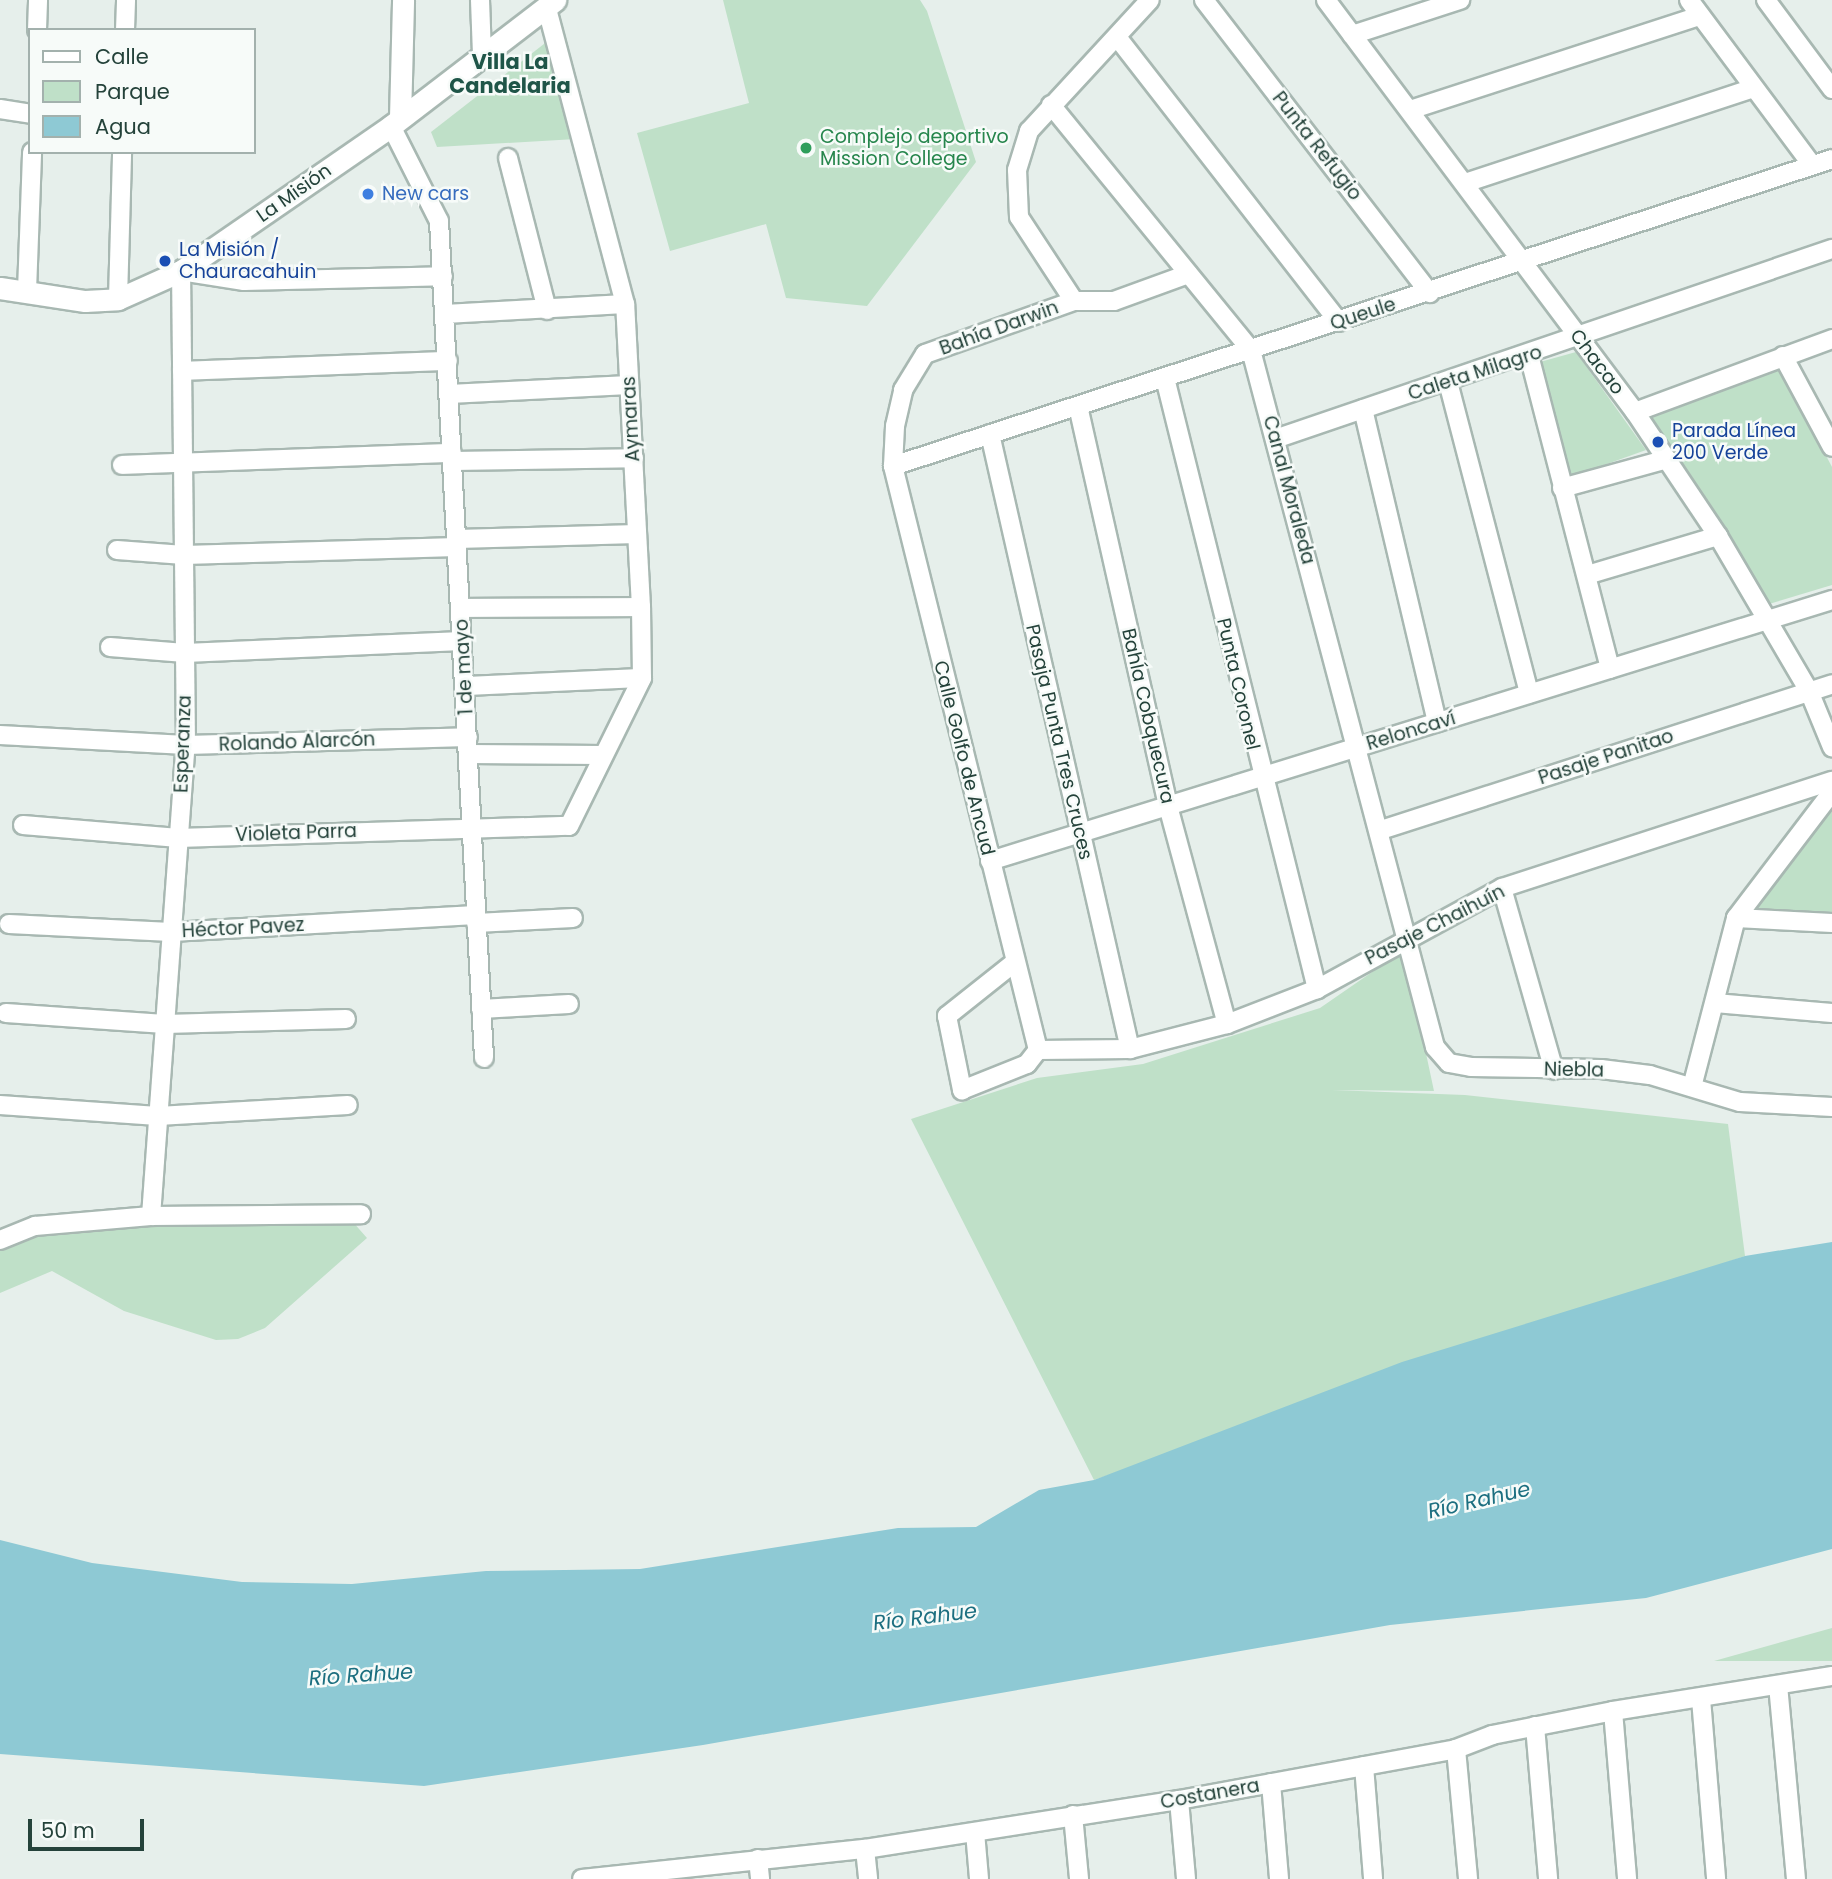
<!DOCTYPE html>
<html>
<head>
<meta charset="utf-8">
<style>
  body { margin:0 }
  #map { position:relative; width:1832px; height:1879px; overflow:hidden; background:#e6efeb; font-family:Poppins,sans-serif }
  div>[style] { position:absolute }
  .green>* { inset:0; background:#bfe0c8 }
  .water>* { inset:0; background:#8ec9d4 }
  .roads { filter:drop-shadow(2px 0 #a8b8b2) drop-shadow(-2px 0 #a8b8b2) drop-shadow(0 2px #a8b8b2) drop-shadow(0 -2px #a8b8b2) }
  .minor>* { height:18px; margin:-9px; padding:0 9px; transform-origin:9px; border-radius:9px; background:#fff }
  .tertiary>* { height:21px; margin:-10.5px; padding:0 10.5px; transform-origin:10.5px; border-radius:10.5px; background:#fff }
  .dots>* { width:19px; height:19px; translate:-50% -50%; box-sizing:border-box; border:4px solid #f7fbf9; border-radius:50% }
  span { translate:-50% -50%; white-space:nowrap; text-align:center; line-height:1.15; -webkit-text-stroke:5px #f7fbf9; paint-order:stroke }
  .leisure-label { font-size:19px; color:#27864d }
  .left { translate:0 -50%; text-align:left }
  .street-label { font-size:19px; color:#24423a }
  .shop-label { font-size:19px; color:#366cbe }
  .transit-label { font-size:19px; color:#164399 }
  .neighbourhood-label { font-size:21px; color:#1f5548; font-weight:700 }
  .water-label { font-size:21px; color:#1c6f80; font-style:italic }
  .legend { position:absolute; left:28px; top:28px; width:228px; height:126px; box-sizing:border-box; background:#f7fbf9; border:2px solid #a3b1ad; margin:0; padding:9px 12px; list-style:none; font-size:21px; color:#24423a }
  .legend li { display:flex; align-items:center; gap:14px; height:35px }
  .legend b { width:35px; border:2px solid #a3b1ad }
  .scale { position:absolute; left:28px; top:1819px; width:116px; height:32px; box-sizing:border-box; border:4px solid #24423a; border-top:0; padding-left:9px; font-size:21px; line-height:24px; white-space:nowrap; color:#24423a; -webkit-text-stroke:5px #f7fbf9; paint-order:stroke }
</style>
</head>
<body>
<div id="map">
  <div class="green">
    <div style="clip-path:polygon(723px 0,920px 0,927px 11px,976px 162px,867px 306px,786px 298px,766px 224px,670px 251px,637px 133px,749px 103px)"></div>
    <div style="clip-path:polygon(549px 40px,576px 139px,437px 147px,431px 132px)"></div>
    <div style="clip-path:polygon(1576px 352px,1646px 450px,1568px 478px,1540px 362px)"></div>
    <div style="clip-path:polygon(1779px 366px,1832px 467px,1832px 585px,1769px 604px,1648px 416px)"></div>
    <div style="clip-path:polygon(1832px 807px,1832px 912px,1748px 909px)"></div>
    <div style="clip-path:polygon(1404px 950px,1434px 1091px,1332px 1090px,1465px 1095px,1728px 1124px,1745px 1256px,1094px 1480px,911px 1119px,1037px 1078px,1143px 1064px,1320px 1008px)"></div>
    <div style="clip-path:polygon(352px 1221px,367px 1238px,265px 1328px,238px 1339px,216px 1340px,124px 1311px,52px 1271px,0 1293px,0 1248px,25px 1234px,171px 1223px)"></div>
    <div style="clip-path:polygon(1832px 1628px,1832px 1661px,1714px 1661px)"></div>
  </div>
  <div class="water">
    <div style="clip-path:polygon(1832px 1242px,1832px 1549px,1646px 1598px,1390px 1625px,703px 1745px,424px 1786px,0 1754px,0 1540px,92px 1563px,242px 1582px,352px 1584px,486px 1571px,640px 1569px,898px 1528px,976px 1527px,1039px 1490px,1094px 1480px,1402px 1362px,1745px 1256px)"></div>
  </div>
  <div class="roads">
    <div class="minor">
      <div style="left:480px;top:0;width:54px;rotate:87.9deg"></div>
      <div style="left:1204px;top:0;width:370px;rotate:52.4deg"></div>
      <div style="left:1326px;top:0;width:515px;rotate:53.13deg"></div>
      <div style="left:1635px;top:412px;width:149px;rotate:56.2deg"></div>
      <div style="left:1718px;top:536px;width:180px;rotate:59.6deg"></div>
      <div style="left:1809px;top:691px;width:61px;rotate:67.7deg"></div>
      <div style="left:1689px;top:0;width:206px;rotate:53.3deg"></div>
      <div style="left:1766px;top:0;width:111px;rotate:53.4deg"></div>
      <div style="left:37px;top:30px;width:30px;rotate:-88deg"></div>
      <div style="left:125px;top:30px;width:30px;rotate:-88deg"></div>
      <div style="left:1352px;top:35px;width:114px;rotate:-18deg"></div>
      <div style="left:1117px;top:37px;width:361px;rotate:52.1deg"></div>
      <div style="left:1051px;top:105px;width:316px;rotate:50.8deg"></div>
      <div style="left:1251px;top:350px;width:721px;rotate:75.21deg"></div>
      <div style="left:1435px;top:1047px;width:21px;rotate:49deg"></div>
      <div style="left:1449px;top:1063px;width:22px;rotate:10deg"></div>
      <div style="left:1471px;top:1067px;width:130px;rotate:0.9deg"></div>
      <div style="left:1601px;top:1069px;width:49px;rotate:7deg"></div>
      <div style="left:1650px;top:1075px;width:94px;rotate:16.7deg"></div>
      <div style="left:1740px;top:1102px;width:92px;rotate:3.1deg"></div>
      <div style="left:0;top:109px;width:30px;rotate:9deg"></div>
      <div style="left:1410px;top:110px;width:305px;rotate:-18deg"></div>
      <div style="left:391px;top:126px;width:106px;rotate:63.2deg"></div>
      <div style="left:439px;top:221px;width:838px;rotate:86.92deg"></div>
      <div style="left:508px;top:158px;width:157px;rotate:75.6deg"></div>
      <div style="left:1465px;top:183px;width:304px;rotate:-18.2deg"></div>
      <div style="left:27px;top:291px;width:139px;rotate:-87.9deg"></div>
      <div style="left:118px;top:299px;width:147px;rotate:-88.4deg"></div>
      <div style="left:1074px;top:301px;width:100px;rotate:-123.2deg"></div>
      <div style="left:1019px;top:217px;width:47px;rotate:-92.4deg"></div>
      <div style="left:1017px;top:170px;width:41px;rotate:-72.9deg"></div>
      <div style="left:1029px;top:131px;width:178px;rotate:-47.3deg"></div>
      <div style="left:445px;top:314px;width:180px;rotate:-3.2deg"></div>
      <div style="left:1529px;top:355px;width:324px;rotate:75.5deg"></div>
      <div style="left:1783px;top:356px;width:103px;rotate:61.7deg"></div>
      <div style="left:182px;top:371px;width:266px;rotate:-2.2deg"></div>
      <div style="left:1165px;top:378px;width:630px;rotate:76.03deg"></div>
      <div style="left:1448px;top:382px;width:322px;rotate:75.4deg"></div>
      <div style="left:449px;top:394px;width:180px;rotate:-2.9deg"></div>
      <div style="left:1078px;top:406px;width:410px;rotate:77.3deg"></div>
      <div style="left:1168px;top:806px;width:226px;rotate:74.9deg"></div>
      <div style="left:1363px;top:409px;width:322px;rotate:76.7deg"></div>
      <div style="left:1635px;top:412px;width:210px;rotate:-20.3deg"></div>
      <div style="left:990px;top:434px;width:631px;rotate:77.18deg"></div>
      <div style="left:1275px;top:439px;width:589px;rotate:-18.84deg"></div>
      <div style="left:453px;top:461px;width:181px;rotate:-0.9deg"></div>
      <div style="left:122px;top:465px;width:330px;rotate:-2.1deg"></div>
      <div style="left:893px;top:466px;width:988px;rotate:-18.1deg"></div>
      <div style="left:1562px;top:488px;width:109px;rotate:-15.4deg"></div>
      <div style="left:457px;top:539px;width:180px;rotate:-1.6deg"></div>
      <div style="left:117px;top:550px;width:67px;rotate:4.3deg"></div>
      <div style="left:184px;top:555px;width:273px;rotate:-1.7deg"></div>
      <div style="left:1587px;top:575px;width:137px;rotate:-16.6deg"></div>
      <div style="left:460px;top:608px;width:181px;rotate:-0.3deg"></div>
      <div style="left:110px;top:647px;width:75px;rotate:4.6deg"></div>
      <div style="left:185px;top:653px;width:277px;rotate:-2.5deg"></div>
      <div style="left:465px;top:686px;width:177px;rotate:-2.6deg"></div>
      <div style="left:0;top:735px;width:186px;rotate:3.1deg"></div>
      <div style="left:186px;top:745px;width:282px;rotate:-1.6deg"></div>
      <div style="left:468px;top:754px;width:134px;rotate:0.4deg"></div>
      <div style="left:23px;top:825px;width:156px;rotate:4.8deg"></div>
      <div style="left:178px;top:838px;width:391px;rotate:-1.8deg"></div>
      <div style="left:569px;top:826px;width:165px;rotate:-63.7deg"></div>
      <div style="left:642px;top:678px;width:71px;rotate:-90.8deg"></div>
      <div style="left:641px;top:607px;width:303px;rotate:-93deg"></div>
      <div style="left:625px;top:304px;width:308px;rotate:-104.8deg"></div>
      <div style="left:1381px;top:830px;width:474px;rotate:-17.9deg"></div>
      <div style="left:990px;top:861px;width:882px;rotate:-17.22deg"></div>
      <div style="left:1502px;top:888px;width:189px;rotate:74.1deg"></div>
      <div style="left:1736px;top:918px;width:96px;rotate:3deg"></div>
      <div style="left:476px;top:923px;width:97px;rotate:-3deg"></div>
      <div style="left:9px;top:924px;width:162px;rotate:2.8deg"></div>
      <div style="left:171px;top:932px;width:305px;rotate:-3.2deg"></div>
      <div style="left:1015px;top:962px;width:87px;rotate:141.5deg"></div>
      <div style="left:947px;top:1016px;width:76px;rotate:78.5deg"></div>
      <div style="left:962px;top:1090px;width:70px;rotate:-21.8deg"></div>
      <div style="left:1027px;top:1064px;width:18px;rotate:-52deg"></div>
      <div style="left:1715px;top:1003px;width:117px;rotate:4.9deg"></div>
      <div style="left:481px;top:1009px;width:88px;rotate:-3.3deg"></div>
      <div style="left:6px;top:1013px;width:159px;rotate:4deg"></div>
      <div style="left:165px;top:1024px;width:181px;rotate:-1.6deg"></div>
      <div style="left:1038px;top:1050px;width:602px;rotate:-103.94deg"></div>
      <div style="left:893px;top:466px;width:40px;rotate:-87.1deg"></div>
      <div style="left:895px;top:426px;width:37px;rotate:-77deg"></div>
      <div style="left:903px;top:390px;width:42px;rotate:-58.6deg"></div>
      <div style="left:925px;top:354px;width:158px;rotate:-19.6deg"></div>
      <div style="left:1074px;top:301px;width:40px"></div>
      <div style="left:1114px;top:301px;width:79px;rotate:-20deg"></div>
      <div style="left:1038px;top:1050px;width:92px;rotate:-0.6deg"></div>
      <div style="left:1130px;top:1049px;width:100px;rotate:-14.5deg"></div>
      <div style="left:1227px;top:1024px;width:97px;rotate:-21.3deg"></div>
      <div style="left:1317px;top:989px;width:211px;rotate:-28.6deg"></div>
      <div style="left:1502px;top:888px;width:347px;rotate:-18deg"></div>
      <div style="left:1692px;top:1087px;width:175px;rotate:-75.4deg"></div>
      <div style="left:1736px;top:918px;width:158px;rotate:-52.7deg"></div>
      <div style="left:0;top:1105px;width:158px;rotate:4deg"></div>
      <div style="left:158px;top:1116px;width:190px;rotate:-3.3deg"></div>
      <div style="left:151px;top:1216px;width:472px;rotate:-85.8deg"></div>
      <div style="left:186px;top:745px;width:474px;rotate:-90.6deg"></div>
      <div style="left:181px;top:271px;width:64px;rotate:9deg"></div>
      <div style="left:244px;top:281px;width:199px;rotate:-1.4deg"></div>
      <div style="left:0;top:1240px;width:38px;rotate:-22deg"></div>
      <div style="left:35px;top:1226px;width:116px;rotate:-4.9deg"></div>
      <div style="left:151px;top:1216px;width:210px;rotate:-0.5deg"></div>
      <div style="left:1778px;top:1685px;width:195px;rotate:84.7deg"></div>
      <div style="left:1701px;top:1699px;width:181px;rotate:85.2deg"></div>
      <div style="left:1613px;top:1711px;width:169px;rotate:85.2deg"></div>
      <div style="left:1535px;top:1726px;width:154px;rotate:85.1deg"></div>
      <div style="left:1456px;top:1749px;width:131px;rotate:84.7deg"></div>
      <div style="left:1364px;top:1766px;width:113px;rotate:85.4deg"></div>
      <div style="left:1271px;top:1783px;width:96px;rotate:85.2deg"></div>
      <div style="left:1179px;top:1800px;width:79px;rotate:84.9deg"></div>
      <div style="left:1073px;top:1815px;width:64px;rotate:84.6deg"></div>
      <div style="left:975px;top:1832px;width:47px;rotate:85.1deg"></div>
      <div style="left:865px;top:1849px;width:30px;rotate:84deg"></div>
      <div style="left:758px;top:1859px;width:20px;rotate:84deg"></div>
      <div style="left:582px;top:1879px;width:285px;rotate:-6.1deg"></div>
      <div style="left:865px;top:1849px;width:318px;rotate:-8.9deg"></div>
      <div style="left:1179px;top:1800px;width:282px;rotate:-10.4deg"></div>
      <div style="left:1456px;top:1749px;width:39px;rotate:-21deg"></div>
      <div style="left:1492px;top:1735px;width:123px;rotate:-11.2deg"></div>
      <div style="left:1613px;top:1711px;width:222px;rotate:-9.1deg"></div>
    </div>
    <div class="tertiary">
      <div style="left:400px;top:117px;width:117px;rotate:-88.5deg"></div>
      <div style="left:0;top:288px;width:86px;rotate:8.7deg"></div>
      <div style="left:85px;top:301px;width:33px;rotate:-3deg"></div>
      <div style="left:118px;top:299px;width:69px;rotate:-24deg"></div>
      <div style="left:181px;top:271px;width:255px;rotate:-34.6deg"></div>
      <div style="left:391px;top:126px;width:207px;rotate:-37.5deg"></div>
    </div>
  </div>
  <div class="dots">
    <div style="left:806px;top:148px;background:#2e9e5b"></div>
    <div style="left:368px;top:194px;background:#3f7fe0"></div>
    <div style="left:165px;top:261px;background:#1a4fb4"></div>
    <div style="left:1658px;top:442px;background:#1a4fb4"></div>
  </div>
  <div class="leisure-label">
    <span class="left" style="left:820px;top:148px">Complejo deportivo<br>Mission College</span>
  </div>
  <div class="street-label">
    <span style="left:1317px;top:146px;rotate:52deg">Punta Refugio</span>
    <span style="left:294px;top:193px;rotate:-35deg">La Misión</span>
    <span style="left:1363px;top:314px;rotate:-18deg">Queule</span>
    <span style="left:999px;top:328px;rotate:-20deg">Bahía Darwin</span>
    <span style="left:1597px;top:362px;rotate:53deg">Chacao</span>
    <span style="left:1475px;top:373px;rotate:-18deg">Caleta Milagro</span>
    <span style="left:631px;top:419px;rotate:-93deg">Aymaras</span>
    <span style="left:1289px;top:490px;rotate:75deg">Canal Moraleda</span>
    <span style="left:464px;top:667px;rotate:-93deg">1 de mayo</span>
    <span style="left:1238px;top:684px;rotate:77deg">Punta Coronel</span>
    <span style="left:1148px;top:716px;rotate:77deg">BahÍa Cobquecura</span>
    <span style="left:1411px;top:731px;rotate:-17deg">Reloncaví</span>
    <span style="left:297px;top:742px;rotate:-2deg">Rolando Alarcón</span>
    <span style="left:1059px;top:742px;rotate:77deg">Pasaja Punta Tres Cruces</span>
    <span style="left:183px;top:744px;rotate:-88deg">Esperanza</span>
    <span style="left:1606px;top:757px;rotate:-18deg">Pasaje Panitao</span>
    <span style="left:964px;top:758px;rotate:76deg">Calle Golfo de Ancud</span>
    <span style="left:296px;top:833px;rotate:-2deg">Violeta Parra</span>
    <span style="left:1435px;top:925px;rotate:-27deg">Pasaje Chaihuín</span>
    <span style="left:243px;top:928px;rotate:-3deg">Héctor Pavez</span>
    <span style="left:1574px;top:1070px;rotate:1deg">Niebla</span>
    <span style="left:1210px;top:1794px;rotate:-10deg">Costanera</span>
  </div>
  <div class="shop-label">
    <span class="left" style="left:382px;top:194px">New cars</span>
  </div>
  <div class="transit-label">
    <span class="left" style="left:179px;top:261px">La Misión /<br>Chauracahuin</span>
    <span class="left" style="left:1672px;top:442px">Parada Línea<br>200 Verde</span>
  </div>
  <div class="neighbourhood-label">
    <span style="left:510px;top:74px">Villa La<br>Candelaria</span>
  </div>
  <div class="water-label">
    <span style="left:1479px;top:1500px;rotate:-13deg">Río Rahue</span>
    <span style="left:925px;top:1617px;rotate:-7deg">Río Rahue</span>
    <span style="left:361px;top:1675px;rotate:-4deg">Río Rahue</span>
  </div>
  <ul class="legend">
  <li><b style="height:9px;background:#fff"></b>Calle</li>
  <li><b style="height:19px;background:#bfe0c8"></b>Parque</li>
  <li><b style="height:19px;background:#8ec9d4"></b>Agua</li>
  </ul>
  <div class="scale">50 m</div>
</div>
</body>
</html>
